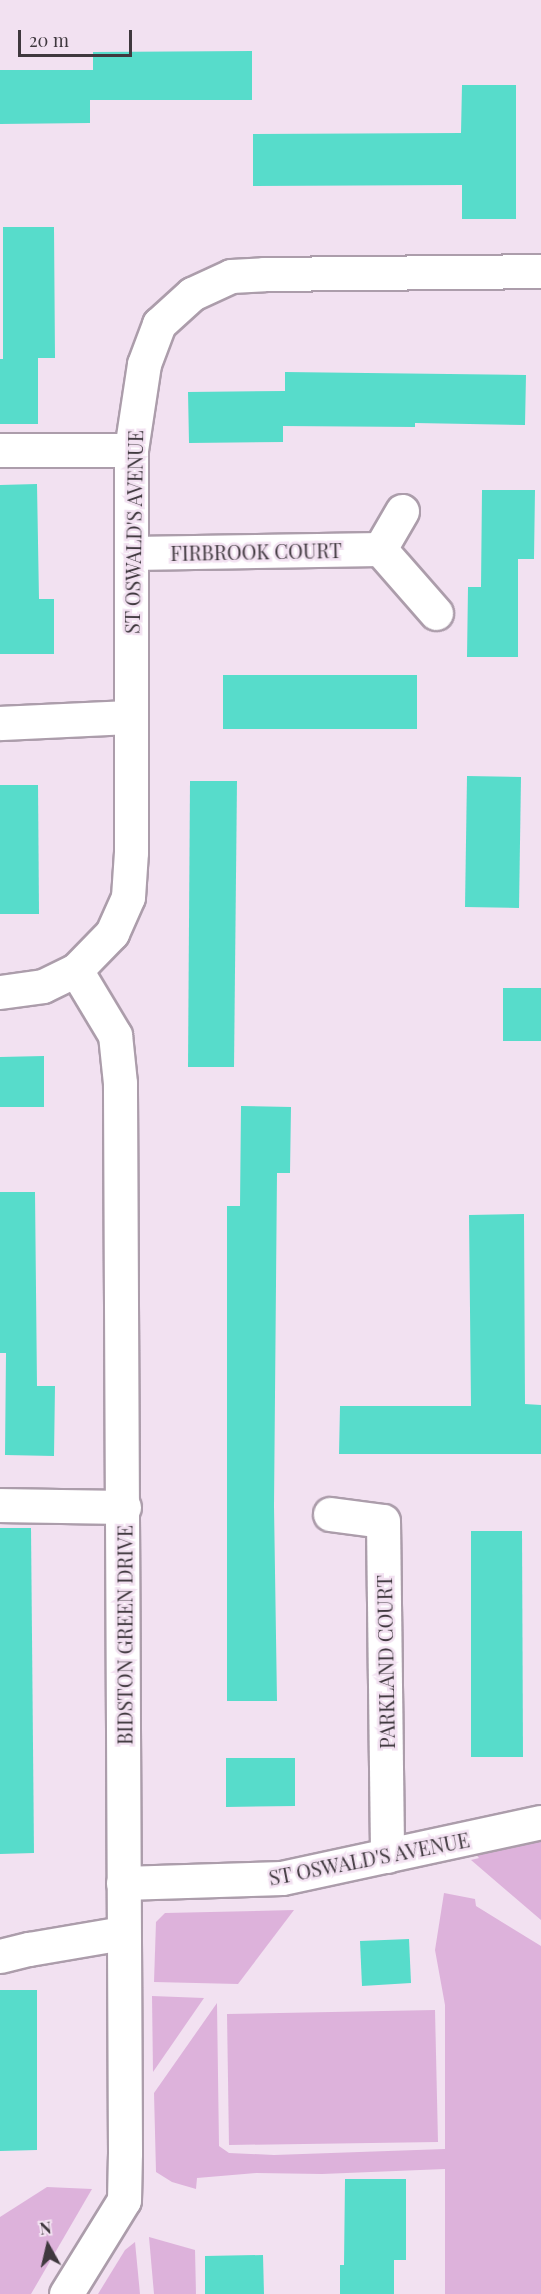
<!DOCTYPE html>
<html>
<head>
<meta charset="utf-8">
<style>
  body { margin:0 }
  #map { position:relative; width:541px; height:2294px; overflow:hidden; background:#f2e1f1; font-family:"Playfair Display",serif }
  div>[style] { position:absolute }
  .green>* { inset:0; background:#ddb2db }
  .building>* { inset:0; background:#57dccb }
  .roads { filter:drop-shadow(2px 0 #ac9dab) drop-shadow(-2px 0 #ac9dab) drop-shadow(0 2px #ac9dab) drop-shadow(0 -2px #ac9dab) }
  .minor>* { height:33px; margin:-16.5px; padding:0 16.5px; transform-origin:16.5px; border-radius:16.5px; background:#fff }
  span { translate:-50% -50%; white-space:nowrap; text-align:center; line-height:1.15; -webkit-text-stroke:5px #f2e1f1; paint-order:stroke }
  .street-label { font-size:20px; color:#3f383e }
  .north { position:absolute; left:18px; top:2216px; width:60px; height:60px; -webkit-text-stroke:4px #f2e1f1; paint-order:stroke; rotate:352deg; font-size:16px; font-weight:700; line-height:24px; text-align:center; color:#3f383e }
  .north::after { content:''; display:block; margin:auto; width:21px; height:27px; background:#3f383e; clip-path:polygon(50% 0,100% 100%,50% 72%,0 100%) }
  .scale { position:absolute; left:18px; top:30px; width:114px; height:27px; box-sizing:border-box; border:3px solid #3f383e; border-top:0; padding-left:8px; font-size:18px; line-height:21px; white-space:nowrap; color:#3f383e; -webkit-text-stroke:4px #f2e1f1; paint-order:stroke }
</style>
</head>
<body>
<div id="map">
  <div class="green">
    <div style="clip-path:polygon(541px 1840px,541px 1920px,471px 1860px,479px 1858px,475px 1853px)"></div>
    <div style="clip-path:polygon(444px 1893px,475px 1899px,476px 1906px,541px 1946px,541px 2294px,445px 2294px,445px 2169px,322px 2174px,256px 2173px,197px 2178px,196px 2189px,172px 2182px,156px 2172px,154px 2093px,217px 2003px,219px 2146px,229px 2153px,274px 2155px,445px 2149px,445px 2005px,435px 1950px)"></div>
    <div style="clip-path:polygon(294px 1910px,238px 1984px,154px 1982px,156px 1922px,165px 1913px)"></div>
    <div style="clip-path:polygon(152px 1996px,204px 1998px,153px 2072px)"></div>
    <div style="clip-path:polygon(435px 2010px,438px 2142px,229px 2145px,227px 2014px)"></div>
    <div style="clip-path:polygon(47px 2187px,92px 2189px,31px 2294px,0 2294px,0 2217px)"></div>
    <div style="clip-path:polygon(149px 2237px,195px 2250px,196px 2294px,154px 2294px)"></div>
    <div style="clip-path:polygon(135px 2242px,140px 2294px,98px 2294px,125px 2250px)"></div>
  </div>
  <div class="building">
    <div style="clip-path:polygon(252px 51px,252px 100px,90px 100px,90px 123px,0 124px,0 70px,93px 70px,93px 52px)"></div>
    <div style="clip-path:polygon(462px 85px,516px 85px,516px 219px,462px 219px,462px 185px,253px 186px,253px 134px,461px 133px)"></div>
    <div style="clip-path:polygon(3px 227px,54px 227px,55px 358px,38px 358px,38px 424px,0 424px,0 359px,3px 359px)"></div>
    <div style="clip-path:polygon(285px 372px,526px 375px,525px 425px,415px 423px,415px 427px,283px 426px,283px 442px,189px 443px,188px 392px,285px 391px)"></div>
    <div style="clip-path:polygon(37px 484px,39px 599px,54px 599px,54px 654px,0 654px,0 485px)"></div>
    <div style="clip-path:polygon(482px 490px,535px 490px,534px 559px,518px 559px,518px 657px,467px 657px,468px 587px,481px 587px)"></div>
    <div style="clip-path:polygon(223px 675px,417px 675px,417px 729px,223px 729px)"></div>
    <div style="clip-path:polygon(467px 776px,521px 777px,519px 908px,465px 907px)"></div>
    <div style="clip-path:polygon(190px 781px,237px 781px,234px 1067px,188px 1067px)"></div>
    <div style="clip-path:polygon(0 785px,38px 785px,39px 914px,0 914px)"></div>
    <div style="clip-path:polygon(503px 988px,541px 988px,541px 1041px,503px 1041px)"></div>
    <div style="clip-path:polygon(44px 1056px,44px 1107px,0 1107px,0 1057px)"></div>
    <div style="clip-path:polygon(241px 1106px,291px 1107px,290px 1173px,277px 1173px,274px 1506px,277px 1701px,227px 1701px,227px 1206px,240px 1206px)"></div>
    <div style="clip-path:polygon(0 1192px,35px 1192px,37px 1386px,55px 1386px,54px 1456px,5px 1455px,6px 1353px,0 1353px)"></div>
    <div style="clip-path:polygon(524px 1214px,525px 1404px,541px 1405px,541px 1454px,339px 1454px,340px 1406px,471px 1406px,469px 1215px)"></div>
    <div style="clip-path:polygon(0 1528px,31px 1528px,34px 1853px,0 1854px)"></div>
    <div style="clip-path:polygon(471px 1531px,522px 1531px,523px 1757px,471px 1757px)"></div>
    <div style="clip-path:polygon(226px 1758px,295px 1758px,295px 1806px,226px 1807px)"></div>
    <div style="clip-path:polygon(409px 1939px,411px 1983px,362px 1986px,360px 1941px)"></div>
    <div style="clip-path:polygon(0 1990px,37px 1990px,37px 2150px,0 2151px)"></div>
    <div style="clip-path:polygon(345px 2179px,406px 2179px,406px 2260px,394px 2260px,394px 2294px,340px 2294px,340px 2265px,344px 2265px)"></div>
    <div style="clip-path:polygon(263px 2255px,264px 2294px,205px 2294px,205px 2256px)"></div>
  </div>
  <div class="roads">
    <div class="minor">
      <div style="left:0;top:450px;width:131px"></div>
      <div style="left:380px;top:549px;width:85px;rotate:48.8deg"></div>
      <div style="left:132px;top:553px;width:248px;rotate:-0.9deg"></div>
      <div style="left:380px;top:549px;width:44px;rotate:-59.9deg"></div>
      <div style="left:0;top:723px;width:129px;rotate:-2.7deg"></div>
      <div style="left:0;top:992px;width:43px;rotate:-7.9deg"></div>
      <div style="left:43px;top:986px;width:37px;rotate:-26deg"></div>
      <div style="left:76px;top:970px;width:52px;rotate:-45.8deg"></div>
      <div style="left:112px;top:933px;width:39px;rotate:-66deg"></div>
      <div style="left:128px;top:897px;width:45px;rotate:-86.2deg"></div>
      <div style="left:131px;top:852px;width:402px;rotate:-90deg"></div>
      <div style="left:131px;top:450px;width:87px;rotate:-81.4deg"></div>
      <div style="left:144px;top:364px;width:43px;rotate:-69.4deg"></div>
      <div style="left:159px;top:324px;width:45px;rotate:-42.3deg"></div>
      <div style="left:192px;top:294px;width:43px;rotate:-24.8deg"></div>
      <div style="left:231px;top:276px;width:33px;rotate:-3deg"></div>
      <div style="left:264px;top:274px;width:277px;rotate:-0.6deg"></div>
      <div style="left:0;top:1505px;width:124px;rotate:0.9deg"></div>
      <div style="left:330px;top:1514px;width:53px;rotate:7.5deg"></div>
      <div style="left:383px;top:1521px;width:335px;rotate:89.3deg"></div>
      <div style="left:123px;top:1883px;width:159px;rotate:-1.8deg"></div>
      <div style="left:282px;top:1878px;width:265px;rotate:-12.2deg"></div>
      <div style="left:0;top:1956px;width:30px;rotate:-14deg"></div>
      <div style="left:29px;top:1949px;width:95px;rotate:-9.7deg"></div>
      <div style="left:66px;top:2294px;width:110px;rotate:-58.3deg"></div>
      <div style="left:124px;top:2200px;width:47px;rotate:-88.8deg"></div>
      <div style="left:125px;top:2153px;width:1070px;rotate:-90.27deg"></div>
      <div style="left:120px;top:1083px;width:48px;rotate:-95.9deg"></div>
      <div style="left:115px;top:1035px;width:76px;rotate:-121deg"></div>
    </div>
  </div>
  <div class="street-label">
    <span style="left:133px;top:532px;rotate:-89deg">ST OSWALD'S AVENUE</span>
    <span style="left:256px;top:551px;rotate:-1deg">FIRBROOK COURT</span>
    <span style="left:124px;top:1635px;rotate:-90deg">BIDSTON GREEN DRIVE</span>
    <span style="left:385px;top:1662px;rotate:-91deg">PARKLAND COURT</span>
    <span style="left:369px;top:1858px;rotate:-11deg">ST OSWALD'S AVENUE</span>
  </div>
  <div class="north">N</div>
  <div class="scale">20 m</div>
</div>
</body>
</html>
